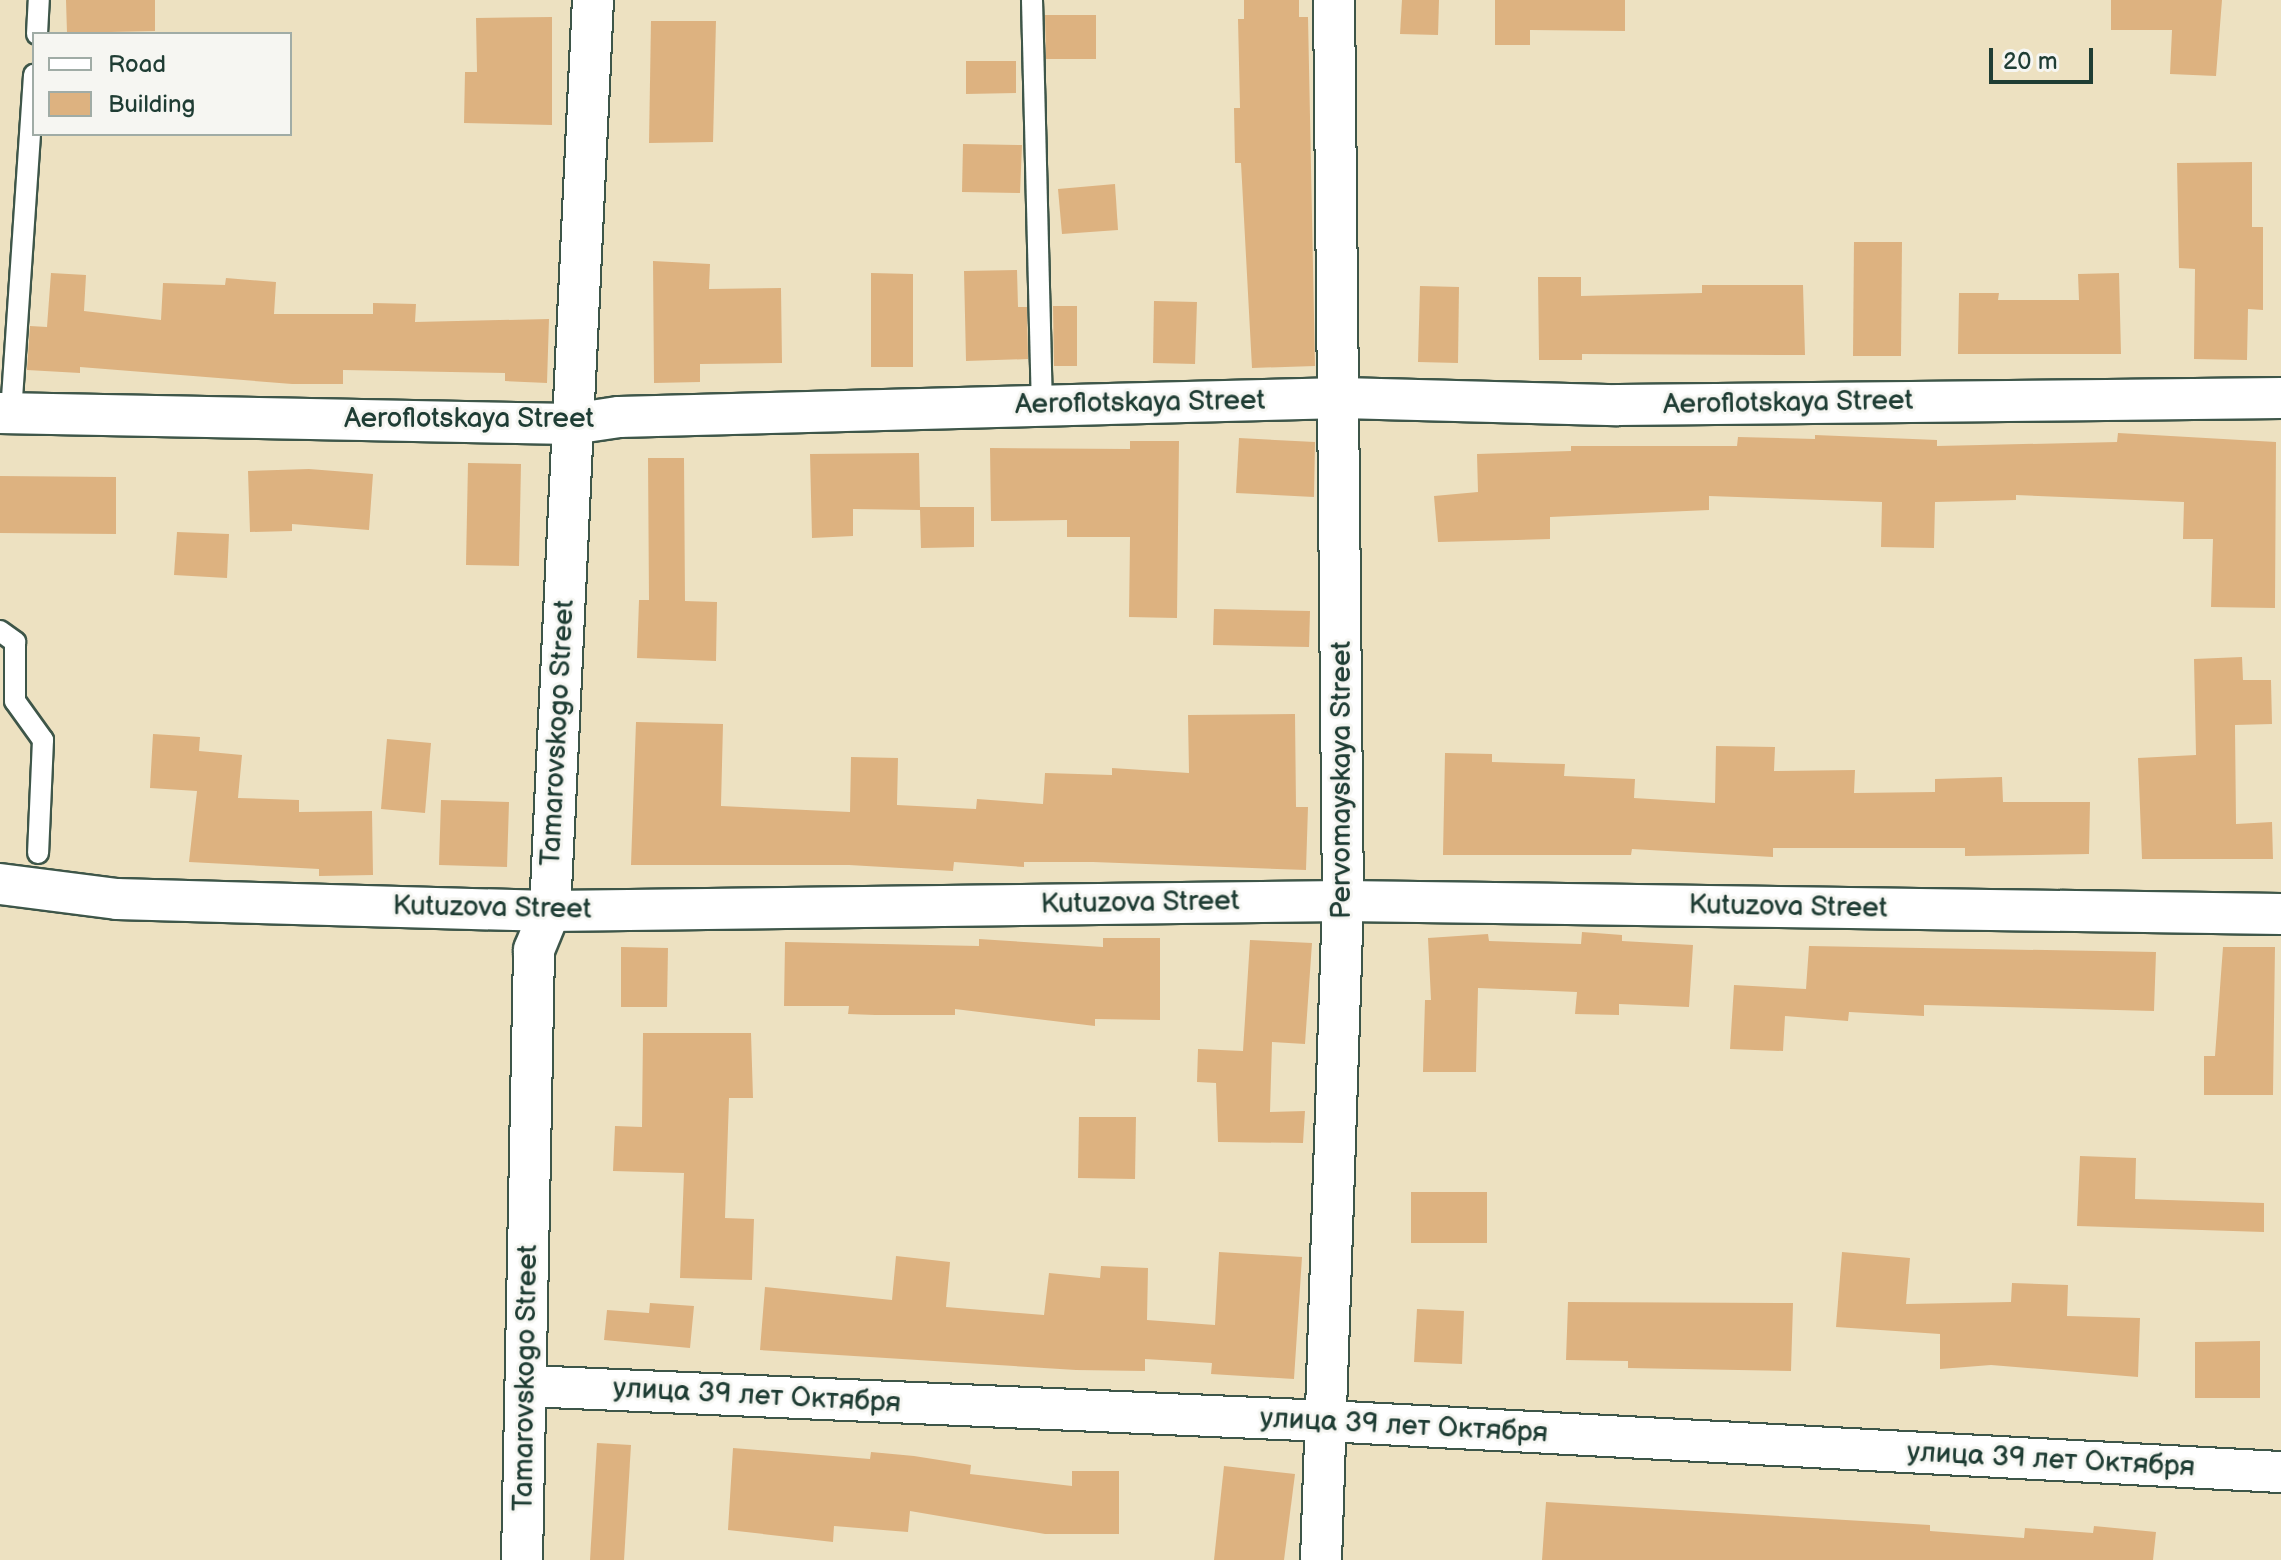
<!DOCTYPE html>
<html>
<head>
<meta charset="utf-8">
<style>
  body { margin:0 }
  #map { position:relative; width:2281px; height:1560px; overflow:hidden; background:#ede1c1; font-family:"Balsamiq Sans",sans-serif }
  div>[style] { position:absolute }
  .building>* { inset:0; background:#ddb280 }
  .roads { filter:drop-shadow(2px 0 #3e5649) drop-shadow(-2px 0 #3e5649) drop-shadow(0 2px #3e5649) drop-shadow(0 -2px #3e5649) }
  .lane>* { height:20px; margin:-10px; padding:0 10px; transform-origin:10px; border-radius:10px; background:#fff }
  .street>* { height:40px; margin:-20px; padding:0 20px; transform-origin:20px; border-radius:20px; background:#fff }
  span { translate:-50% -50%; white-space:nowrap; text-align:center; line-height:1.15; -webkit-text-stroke:6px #f6f6f2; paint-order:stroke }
  .street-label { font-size:28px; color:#1f3d34 }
  .legend { position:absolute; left:32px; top:32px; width:260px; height:104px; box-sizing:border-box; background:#f6f6f2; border:2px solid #a0aca6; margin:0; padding:10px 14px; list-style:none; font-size:24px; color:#1f3d34 }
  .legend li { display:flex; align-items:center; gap:16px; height:40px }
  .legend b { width:40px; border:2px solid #a0aca6 }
  .scale { position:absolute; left:1989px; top:48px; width:104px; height:36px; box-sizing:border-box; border:4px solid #1f3d34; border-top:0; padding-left:10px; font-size:24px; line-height:28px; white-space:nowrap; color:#1f3d34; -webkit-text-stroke:6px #f6f6f2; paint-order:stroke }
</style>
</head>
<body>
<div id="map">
  <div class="building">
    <div style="clip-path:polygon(66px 0,155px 0,155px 31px,67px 33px)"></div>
    <div style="clip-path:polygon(1244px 0,1299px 0,1299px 17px,1308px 17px,1315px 366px,1252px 368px,1241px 163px,1235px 163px,1234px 108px,1240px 108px,1238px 19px,1244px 19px)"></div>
    <div style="clip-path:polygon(1402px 0,1439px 0,1438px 35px,1400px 34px)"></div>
    <div style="clip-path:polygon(1495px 0,1625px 0,1625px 31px,1530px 30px,1530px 45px,1495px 45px)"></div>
    <div style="clip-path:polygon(2111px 0,2222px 0,2216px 76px,2170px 74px,2172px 30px,2111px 30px)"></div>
    <div style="clip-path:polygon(1045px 15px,1096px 15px,1096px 59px,1046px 59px)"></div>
    <div style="clip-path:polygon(552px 17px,552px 125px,464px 123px,465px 72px,477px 72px,476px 18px)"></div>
    <div style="clip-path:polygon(651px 21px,716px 21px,713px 142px,649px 143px)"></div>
    <div style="clip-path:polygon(966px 61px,1016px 61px,1016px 93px,966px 94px)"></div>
    <div style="clip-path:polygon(963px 144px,1022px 145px,1020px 193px,962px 192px)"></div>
    <div style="clip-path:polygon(2252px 162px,2252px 227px,2263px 227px,2263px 310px,2248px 309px,2247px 360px,2194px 359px,2195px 269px,2179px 268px,2177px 163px)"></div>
    <div style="clip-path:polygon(1115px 184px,1118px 230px,1062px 234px,1058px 189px)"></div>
    <div style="clip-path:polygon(1854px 242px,1902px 242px,1901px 356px,1853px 356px)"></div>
    <div style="clip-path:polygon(653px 261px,710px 264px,709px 289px,781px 288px,782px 363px,700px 364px,700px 382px,654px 383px)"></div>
    <div style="clip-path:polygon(1017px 270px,1018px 307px,1027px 307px,1028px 359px,966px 361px,964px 271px)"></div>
    <div style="clip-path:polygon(51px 273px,86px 275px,84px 311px,161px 320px,163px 283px,225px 285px,226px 278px,276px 282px,274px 314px,373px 314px,373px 303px,416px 304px,415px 322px,549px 319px,547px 383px,505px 381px,505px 373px,343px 370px,343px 384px,292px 384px,80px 367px,80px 373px,27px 370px,30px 326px,47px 327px)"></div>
    <div style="clip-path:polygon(871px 273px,913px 274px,913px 367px,871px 367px)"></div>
    <div style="clip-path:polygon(2119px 273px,2121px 354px,1958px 354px,1959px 293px,1999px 293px,1998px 300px,2079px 300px,2078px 274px)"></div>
    <div style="clip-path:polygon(1538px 277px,1581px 277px,1581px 296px,1702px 293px,1702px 285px,1803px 285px,1805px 355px,1582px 354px,1582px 360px,1539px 360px)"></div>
    <div style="clip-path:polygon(1420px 286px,1459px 287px,1458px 363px,1418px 362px)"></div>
    <div style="clip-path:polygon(1154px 301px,1197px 302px,1195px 364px,1153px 363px)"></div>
    <div style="clip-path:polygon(1053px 306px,1077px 306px,1077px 366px,1054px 366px)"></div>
    <div style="clip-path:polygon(2118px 433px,2276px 442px,2275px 608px,2211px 607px,2213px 539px,2183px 539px,2184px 502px,2016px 495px,2016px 500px,1935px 502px,1934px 548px,1881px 547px,1882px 502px,1709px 496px,1709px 510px,1550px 517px,1550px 539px,1438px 542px,1434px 496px,1478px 492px,1477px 454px,1571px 451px,1571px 446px,1737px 446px,1738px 437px,1815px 439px,1815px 435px,1937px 440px,1937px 446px,2117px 442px)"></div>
    <div style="clip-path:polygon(1239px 438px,1315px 442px,1314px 497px,1236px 493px)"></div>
    <div style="clip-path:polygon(1130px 441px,1179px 441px,1177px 618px,1129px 617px,1130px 537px,1067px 537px,1067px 520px,991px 521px,990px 448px,1130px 449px)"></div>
    <div style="clip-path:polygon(919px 453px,920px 507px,974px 507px,974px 547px,921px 548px,920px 510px,853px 509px,853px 536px,812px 538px,810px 454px)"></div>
    <div style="clip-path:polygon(648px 458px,684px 458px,685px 601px,717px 602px,716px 661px,637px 658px,639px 600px,649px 600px)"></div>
    <div style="clip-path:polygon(468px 463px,521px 464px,519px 566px,466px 565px)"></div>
    <div style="clip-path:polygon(309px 469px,373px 474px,369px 530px,292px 524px,292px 531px,250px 532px,248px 471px)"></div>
    <div style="clip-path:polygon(0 476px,116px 477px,116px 534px,0 533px)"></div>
    <div style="clip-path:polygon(177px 532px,229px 534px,227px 578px,174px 575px)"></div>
    <div style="clip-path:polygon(1214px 609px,1310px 611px,1309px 647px,1213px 645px)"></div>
    <div style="clip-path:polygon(2242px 657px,2243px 680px,2271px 680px,2272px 724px,2235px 725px,2236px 824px,2272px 822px,2273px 859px,2142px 859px,2138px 758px,2196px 755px,2194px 659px)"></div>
    <div style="clip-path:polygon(1295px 714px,1296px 807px,1308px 807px,1306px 870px,1093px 862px,1024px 862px,1024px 867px,954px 862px,953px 871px,849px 865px,631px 865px,636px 722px,723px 724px,721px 806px,850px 812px,851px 757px,898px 758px,897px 805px,976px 809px,977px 799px,1043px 804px,1045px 773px,1112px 775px,1112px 768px,1189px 773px,1188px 715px)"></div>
    <div style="clip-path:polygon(153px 734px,200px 737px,199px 751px,242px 755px,238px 798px,299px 800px,299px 812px,372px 811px,373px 875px,319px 876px,319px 869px,189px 862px,197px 791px,150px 788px)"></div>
    <div style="clip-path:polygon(387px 739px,431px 743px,425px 813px,381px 809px)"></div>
    <div style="clip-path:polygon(1716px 746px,1775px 747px,1774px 771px,1855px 770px,1854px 793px,1935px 792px,1935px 779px,2002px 777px,2003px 802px,2090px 802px,2089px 854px,1965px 856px,1965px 848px,1773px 848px,1773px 857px,1632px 849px,1631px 855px,1443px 855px,1445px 753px,1492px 754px,1492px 762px,1565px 764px,1564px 776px,1635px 779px,1634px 798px,1715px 803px)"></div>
    <div style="clip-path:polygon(441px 800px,509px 802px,507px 867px,439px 865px)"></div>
    <div style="clip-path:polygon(1582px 932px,1622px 935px,1622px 941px,1693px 945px,1689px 1007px,1619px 1004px,1619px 1015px,1575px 1014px,1577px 992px,1478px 988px,1476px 1072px,1423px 1072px,1425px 1000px,1431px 1000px,1428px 938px,1488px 934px,1489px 941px,1581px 944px)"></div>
    <div style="clip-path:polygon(1103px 938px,1160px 938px,1160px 1020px,1095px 1019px,1095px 1026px,955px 1009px,955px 1015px,875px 1015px,848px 1014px,849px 1006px,784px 1006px,785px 942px,979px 946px,979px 939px,1103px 947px)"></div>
    <div style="clip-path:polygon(1250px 940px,1312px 943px,1305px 1044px,1272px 1042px,1270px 1112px,1305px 1111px,1303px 1143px,1218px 1142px,1216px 1083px,1197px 1082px,1198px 1049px,1243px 1051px)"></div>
    <div style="clip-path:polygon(1809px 946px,2156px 952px,2154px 1011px,1924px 1005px,1924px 1016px,1849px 1012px,1848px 1021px,1785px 1016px,1783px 1051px,1730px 1049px,1734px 985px,1806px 989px)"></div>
    <div style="clip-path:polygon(621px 947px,668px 948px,667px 1007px,621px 1007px)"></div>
    <div style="clip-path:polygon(2223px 947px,2275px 947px,2273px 1095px,2204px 1095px,2204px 1056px,2215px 1056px)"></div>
    <div style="clip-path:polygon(643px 1033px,751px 1033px,753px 1098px,729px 1098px,725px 1218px,754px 1219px,752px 1280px,680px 1278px,684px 1173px,613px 1171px,615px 1126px,642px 1127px)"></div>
    <div style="clip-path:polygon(1079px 1117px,1136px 1117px,1135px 1179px,1078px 1178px)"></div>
    <div style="clip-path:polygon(2080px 1156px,2136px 1158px,2135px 1199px,2264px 1203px,2264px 1232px,2077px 1226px)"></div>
    <div style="clip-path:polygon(1411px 1192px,1487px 1192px,1487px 1243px,1411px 1243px)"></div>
    <div style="clip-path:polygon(1219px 1252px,1302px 1257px,1294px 1379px,1211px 1374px,1212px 1363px,1145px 1359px,1145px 1371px,1076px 1370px,760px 1350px,765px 1287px,892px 1300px,896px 1256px,950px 1262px,946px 1307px,1044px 1315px,1049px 1273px,1100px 1278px,1101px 1266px,1148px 1268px,1147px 1320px,1215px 1325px)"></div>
    <div style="clip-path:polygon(1842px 1252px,1910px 1258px,1906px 1304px,2011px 1302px,2012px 1283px,2068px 1285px,2067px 1316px,2140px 1318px,2138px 1377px,1991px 1365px,1940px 1369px,1940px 1334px,1836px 1327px)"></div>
    <div style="clip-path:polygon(1568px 1302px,1793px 1303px,1791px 1371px,1628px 1368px,1628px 1361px,1566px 1360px)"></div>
    <div style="clip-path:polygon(650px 1303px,694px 1306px,690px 1348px,604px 1340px,607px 1310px,649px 1313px)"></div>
    <div style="clip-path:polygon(1417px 1309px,1464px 1311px,1462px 1364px,1414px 1362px)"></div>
    <div style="clip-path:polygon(2260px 1341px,2260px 1398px,2195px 1398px,2195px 1342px)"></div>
    <div style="clip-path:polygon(597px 1443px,631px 1445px,624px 1560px,590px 1560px)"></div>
    <div style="clip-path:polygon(733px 1448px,870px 1459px,871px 1452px,914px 1456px,971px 1465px,970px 1474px,1072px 1486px,1072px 1471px,1119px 1471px,1119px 1534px,1045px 1534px,910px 1511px,908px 1532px,834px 1526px,833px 1542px,728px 1530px)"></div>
    <div style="clip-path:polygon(1224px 1466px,1295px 1474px,1284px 1560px,1214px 1560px)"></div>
    <div style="clip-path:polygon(1546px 1502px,1930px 1525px,1930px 1531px,2024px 1538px,2025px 1528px,2093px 1533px,2094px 1526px,2156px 1532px,2153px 1560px,1542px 1560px)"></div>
  </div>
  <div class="roads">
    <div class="lane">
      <div style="left:1032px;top:0;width:405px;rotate:88.6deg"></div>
      <div style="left:37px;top:34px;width:34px;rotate:-87deg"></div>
      <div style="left:11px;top:413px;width:339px;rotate:-86.1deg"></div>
      <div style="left:0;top:631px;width:19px;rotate:36deg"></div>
      <div style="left:15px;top:642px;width:59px;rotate:90deg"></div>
      <div style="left:15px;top:701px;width:48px;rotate:54.3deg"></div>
      <div style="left:43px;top:740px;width:113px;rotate:92.5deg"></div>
    </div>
    <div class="street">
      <div style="left:0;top:413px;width:572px;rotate:1.1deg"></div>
      <div style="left:572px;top:424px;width:48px;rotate:-8.5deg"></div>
      <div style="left:619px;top:417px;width:723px;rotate:-1.51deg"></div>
      <div style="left:1342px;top:398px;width:275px;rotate:1.5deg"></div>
      <div style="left:1617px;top:405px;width:664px;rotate:-0.6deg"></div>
      <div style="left:0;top:884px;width:118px;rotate:7.3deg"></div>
      <div style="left:117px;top:899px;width:433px;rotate:1.6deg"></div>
      <div style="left:550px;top:911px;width:793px;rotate:-0.72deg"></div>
      <div style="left:1343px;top:901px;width:938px;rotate:0.79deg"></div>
      <div style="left:527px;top:1386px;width:800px;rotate:2.51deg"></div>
      <div style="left:1326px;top:1421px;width:956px;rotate:3.06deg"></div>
      <div style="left:522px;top:1560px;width:610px;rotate:-88.87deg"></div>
      <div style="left:534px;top:950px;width:42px;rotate:-67.7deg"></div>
      <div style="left:550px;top:911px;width:912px;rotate:-87.3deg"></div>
      <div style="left:1321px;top:1560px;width:659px;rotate:-88.09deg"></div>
      <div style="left:1343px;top:901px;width:901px;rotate:-90.57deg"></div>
    </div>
  </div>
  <div class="street-label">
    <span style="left:1140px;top:403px;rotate:-1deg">Aeroflotskaya Street</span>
    <span style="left:1788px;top:403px;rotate:-1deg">Aeroflotskaya Street</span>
    <span style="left:469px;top:419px">Aeroflotskaya Street</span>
    <span style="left:558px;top:733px;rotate:-87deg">Tamarovskogo Street</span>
    <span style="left:1342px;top:780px;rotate:-90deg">Pervomayskaya Street</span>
    <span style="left:1140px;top:903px;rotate:-1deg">Kutuzova Street</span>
    <span style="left:1788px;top:907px;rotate:1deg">Kutuzova Street</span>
    <span style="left:492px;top:908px;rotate:1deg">Kutuzova Street</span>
    <span style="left:526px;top:1378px;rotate:-89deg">Tamarovskogo Street</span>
    <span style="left:757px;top:1396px;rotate:3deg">улица 39 лет Октября</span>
    <span style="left:1404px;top:1426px;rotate:3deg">улица 39 лет Октября</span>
    <span style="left:2051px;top:1460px;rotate:3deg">улица 39 лет Октября</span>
  </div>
  <ul class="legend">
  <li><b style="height:10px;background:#fff"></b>Road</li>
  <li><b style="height:22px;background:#ddb280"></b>Building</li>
  </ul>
  <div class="scale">20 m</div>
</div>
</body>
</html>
